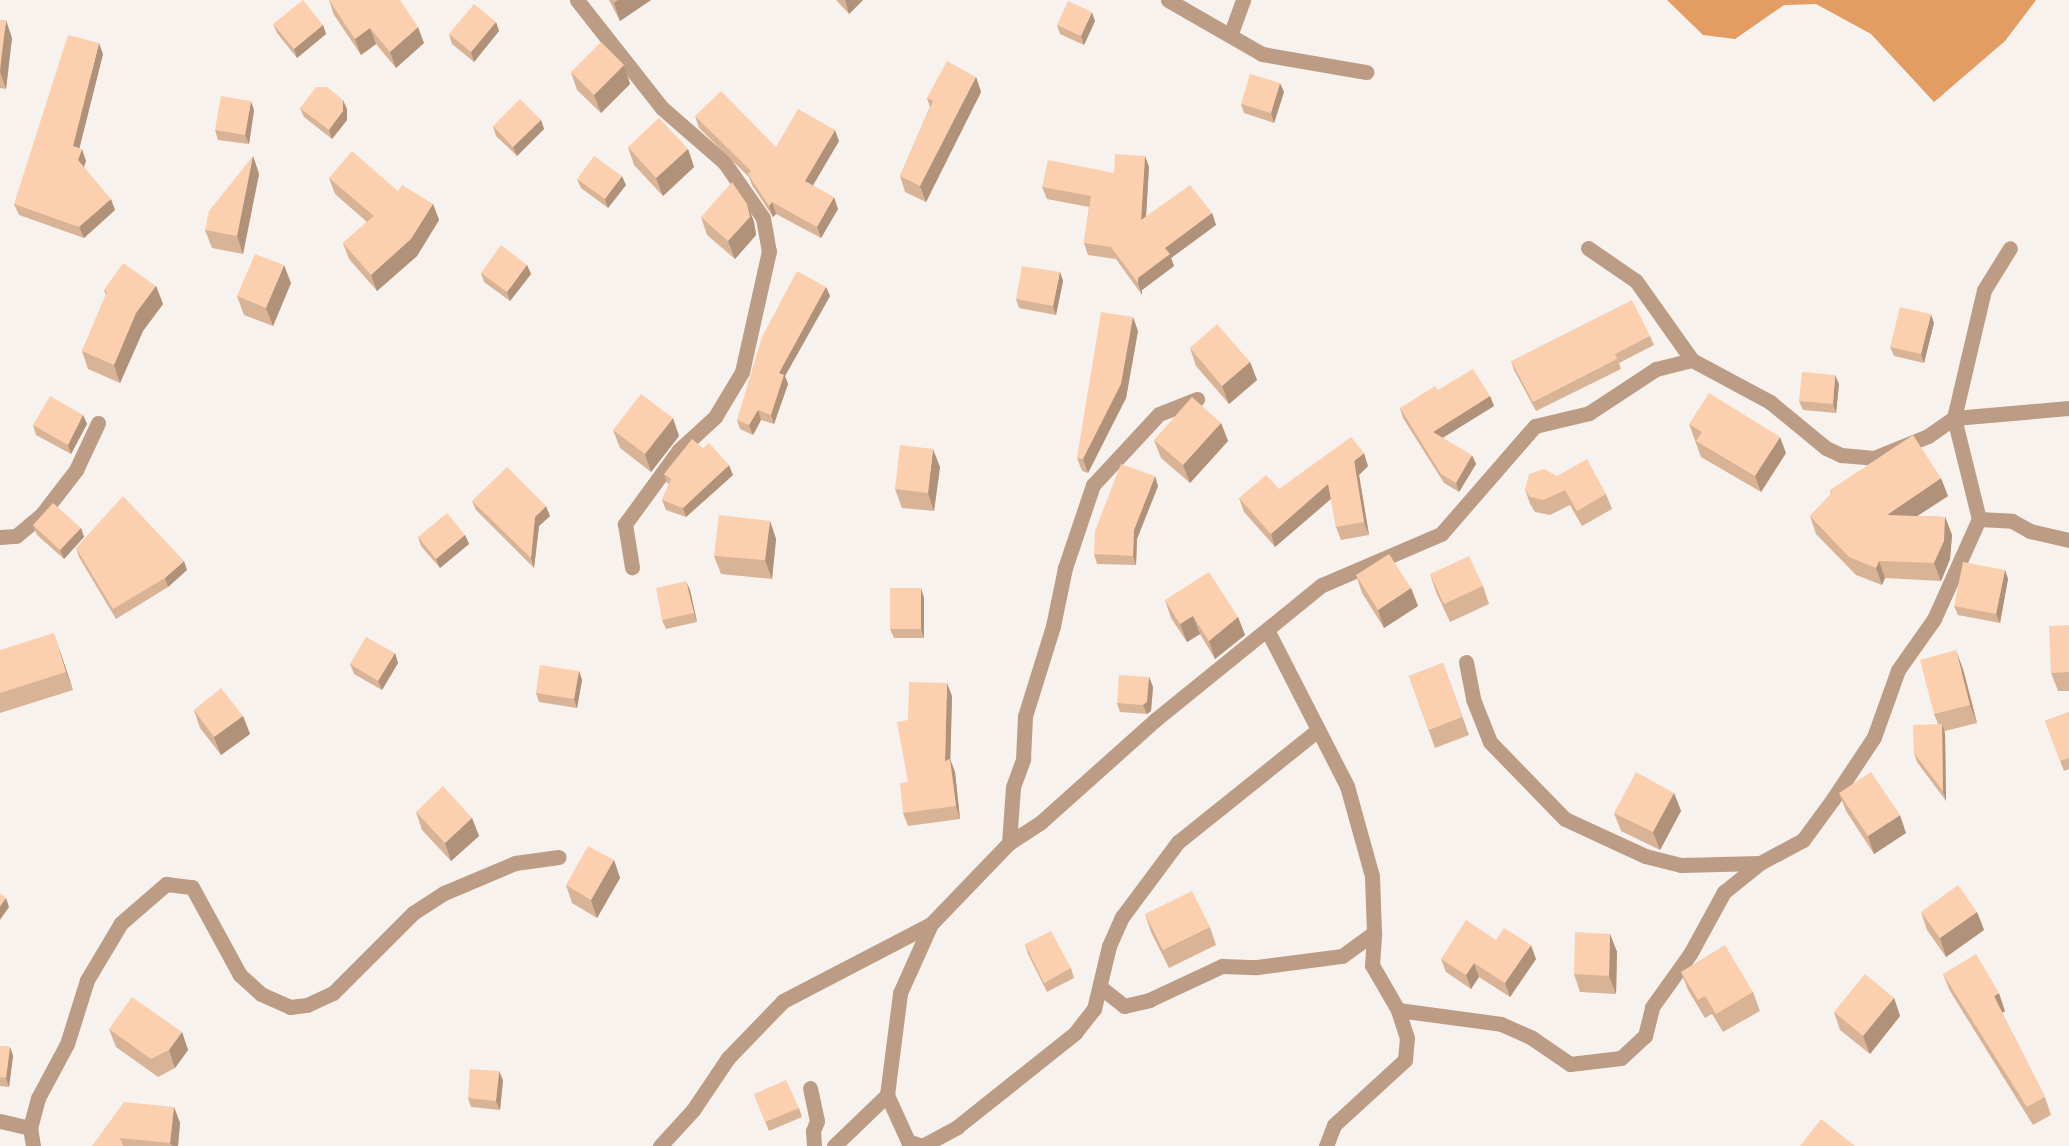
<!DOCTYPE html>
<html>
<head>
<meta charset="utf-8">
<style>
  body { margin:0 }
  #map { position:relative; width:2069px; height:1146px; overflow:hidden; background:#f7f2ee; font-family:Jost,sans-serif }
  div>[style] { position:absolute }
  .forest>* { inset:0; background:#e39c62 }
  .minor>* { height:15px; margin:-7.5px; padding:0 7.5px; transform-origin:7.5px; border-radius:7.5px; background:#bc9c84 }
  .wall>* { inset:0; background:#d9b396 }
  .shaded-wall>* { inset:0; background:#b0927a }
  .building>* { inset:0; background:#fcd0ae }
  span { translate:-50% -50%; white-space:nowrap; text-align:center; line-height:1.15; -webkit-text-stroke:6px #f7f2ee; paint-order:stroke }
</style>
</head>
<body>
<div id="map">
  <div class="forest">
    <div style="clip-path:polygon(1667px 0,2036px 0,2005px 41px,1934px 102px,1871px 34px,1816px 4px,1784px 5px,1735px 39px,1703px 35px)"></div>
  </div>
  <div class="minor">
    <div style="left:577px;top:0;width:137px;rotate:51.8deg"></div>
    <div style="left:662px;top:108px;width:82px;rotate:41.1deg"></div>
    <div style="left:724px;top:162px;width:68px;rotate:55.1deg"></div>
    <div style="left:763px;top:218px;width:34px;rotate:80deg"></div>
    <div style="left:769px;top:251px;width:124px;rotate:102.6deg"></div>
    <div style="left:742px;top:372px;width:52px;rotate:121deg"></div>
    <div style="left:715px;top:417px;width:49px;rotate:137.5deg"></div>
    <div style="left:679px;top:450px;width:92px;rotate:126.1deg"></div>
    <div style="left:625px;top:524px;width:44px;rotate:80.8deg"></div>
    <div style="left:1168px;top:0;width:108px;rotate:29.9deg"></div>
    <div style="left:1262px;top:54px;width:106px;rotate:9.8deg"></div>
    <div style="left:1231px;top:33px;width:35px;rotate:-70deg"></div>
    <div style="left:1588px;top:248px;width:58px;rotate:34.5deg"></div>
    <div style="left:1636px;top:281px;width:97px;rotate:54.7deg"></div>
    <div style="left:2069px;top:408px;width:115px;rotate:175deg"></div>
    <div style="left:1954px;top:418px;width:104px;rotate:76.1deg"></div>
    <div style="left:1979px;top:519px;width:33px;rotate:3deg"></div>
    <div style="left:2012px;top:521px;width:21px;rotate:29deg"></div>
    <div style="left:2030px;top:531px;width:40px;rotate:13deg"></div>
    <div style="left:0;top:537px;width:16px;rotate:-4deg"></div>
    <div style="left:16px;top:536px;width:34px;rotate:-40deg"></div>
    <div style="left:42px;top:514px;width:56px;rotate:-52.3deg"></div>
    <div style="left:76px;top:470px;width:52px;rotate:-64.9deg"></div>
    <div style="left:1466px;top:662px;width:38px;rotate:79deg"></div>
    <div style="left:1473px;top:699px;width:46px;rotate:68.4deg"></div>
    <div style="left:1490px;top:742px;width:107px;rotate:45.8deg"></div>
    <div style="left:1565px;top:819px;width:88px;rotate:24.8deg"></div>
    <div style="left:1645px;top:856px;width:37px;rotate:14deg"></div>
    <div style="left:1681px;top:865px;width:79px;rotate:-1.5deg"></div>
    <div style="left:1009px;top:843px;width:56px;rotate:-85.9deg"></div>
    <div style="left:1013px;top:787px;width:30px;rotate:-70deg"></div>
    <div style="left:1023px;top:759px;width:43px;rotate:-87.3deg"></div>
    <div style="left:1025px;top:716px;width:94px;rotate:-72.7deg"></div>
    <div style="left:1053px;top:626px;width:59px;rotate:-78.3deg"></div>
    <div style="left:1065px;top:568px;width:88px;rotate:-71.4deg"></div>
    <div style="left:1093px;top:485px;width:97px;rotate:-47.1deg"></div>
    <div style="left:1159px;top:414px;width:41px;rotate:-21.5deg"></div>
    <div style="left:1100px;top:987px;width:31px;rotate:38deg"></div>
    <div style="left:1124px;top:1006px;width:26px;rotate:-13deg"></div>
    <div style="left:1149px;top:1000px;width:81px;rotate:-25deg"></div>
    <div style="left:1222px;top:966px;width:35px;rotate:2deg"></div>
    <div style="left:1257px;top:967px;width:86px;rotate:-7.4deg"></div>
    <div style="left:1342px;top:956px;width:39px;rotate:-36deg"></div>
    <div style="left:1374px;top:933px;width:57px;rotate:-92deg"></div>
    <div style="left:1372px;top:876px;width:93px;rotate:-105.5deg"></div>
    <div style="left:1347px;top:786px;width:175px;rotate:-117.1deg"></div>
    <div style="left:1398px;top:1010px;width:104px;rotate:7.7deg"></div>
    <div style="left:1501px;top:1024px;width:34px;rotate:24deg"></div>
    <div style="left:1532px;top:1038px;width:46px;rotate:34.4deg"></div>
    <div style="left:1570px;top:1064px;width:51px;rotate:-6.7deg"></div>
    <div style="left:1621px;top:1058px;width:33px;rotate:-43deg"></div>
    <div style="left:1645px;top:1036px;width:30px;rotate:-76deg"></div>
    <div style="left:1652px;top:1007px;width:65px;rotate:-54.4deg"></div>
    <div style="left:1690px;top:954px;width:71px;rotate:-61.3deg"></div>
    <div style="left:1724px;top:892px;width:46px;rotate:-38.9deg"></div>
    <div style="left:1760px;top:863px;width:49px;rotate:-28.1deg"></div>
    <div style="left:1803px;top:840px;width:51px;rotate:-53.8deg"></div>
    <div style="left:1833px;top:799px;width:74px;rotate:-56.5deg"></div>
    <div style="left:1874px;top:737px;width:71px;rotate:-70.3deg"></div>
    <div style="left:1898px;top:670px;width:62px;rotate:-54.8deg"></div>
    <div style="left:1934px;top:619px;width:110px;rotate:-65.8deg"></div>
    <div style="left:810px;top:1088px;width:34px;rotate:78deg"></div>
    <div style="left:817px;top:1121px;width:11px;rotate:112deg"></div>
    <div style="left:813px;top:1131px;width:15px;rotate:86deg"></div>
    <div style="left:887px;top:1095px;width:51px;rotate:65.5deg"></div>
    <div style="left:908px;top:1141px;width:15px;rotate:20deg"></div>
    <div style="left:0;top:1121px;width:31px;rotate:13deg"></div>
    <div style="left:33px;top:1146px;width:18px;rotate:-99deg"></div>
    <div style="left:30px;top:1128px;width:31px;rotate:-75deg"></div>
    <div style="left:38px;top:1098px;width:61px;rotate:-61.8deg"></div>
    <div style="left:67px;top:1044px;width:67px;rotate:-72.6deg"></div>
    <div style="left:87px;top:980px;width:66px;rotate:-59.2deg"></div>
    <div style="left:121px;top:923px;width:60px;rotate:-40.9deg"></div>
    <div style="left:166px;top:884px;width:26px;rotate:7deg"></div>
    <div style="left:192px;top:887px;width:100px;rotate:61.4deg"></div>
    <div style="left:240px;top:975px;width:28px;rotate:42deg"></div>
    <div style="left:261px;top:994px;width:32px;rotate:24deg"></div>
    <div style="left:290px;top:1007px;width:17px;rotate:-7deg"></div>
    <div style="left:307px;top:1005px;width:29px;rotate:-25deg"></div>
    <div style="left:333px;top:993px;width:113px;rotate:-45deg"></div>
    <div style="left:413px;top:913px;width:37px;rotate:-33deg"></div>
    <div style="left:444px;top:893px;width:77px;rotate:-22.9deg"></div>
    <div style="left:515px;top:863px;width:44px;rotate:-7.8deg"></div>
    <div style="left:660px;top:1146px;width:49px;rotate:-47.5deg"></div>
    <div style="left:693px;top:1110px;width:63px;rotate:-56.1deg"></div>
    <div style="left:728px;top:1058px;width:79px;rotate:-46deg"></div>
    <div style="left:783px;top:1001px;width:167px;rotate:-27.5deg"></div>
    <div style="left:834px;top:1146px;width:74px;rotate:-43.9deg"></div>
    <div style="left:887px;top:1095px;width:103px;rotate:-82.7deg"></div>
    <div style="left:900px;top:993px;width:76px;rotate:-65.8deg"></div>
    <div style="left:931px;top:924px;width:112px;rotate:-46.1deg"></div>
    <div style="left:1009px;top:843px;width:38px;rotate:-33deg"></div>
    <div style="left:1041px;top:822px;width:153px;rotate:-41.8deg"></div>
    <div style="left:1155px;top:720px;width:215px;rotate:-39deg"></div>
    <div style="left:1322px;top:585px;width:129px;rotate:-23.2deg"></div>
    <div style="left:1441px;top:534px;width:143px;rotate:-49deg"></div>
    <div style="left:1535px;top:426px;width:56px;rotate:-13.5deg"></div>
    <div style="left:1589px;top:413px;width:80px;rotate:-33.3deg"></div>
    <div style="left:1656px;top:369px;width:37px;rotate:-14deg"></div>
    <div style="left:1692px;top:360px;width:89px;rotate:28.3deg"></div>
    <div style="left:1770px;top:402px;width:72px;rotate:39.4deg"></div>
    <div style="left:1826px;top:448px;width:17px;rotate:25deg"></div>
    <div style="left:1841px;top:455px;width:33px;rotate:5deg"></div>
    <div style="left:1874px;top:458px;width:58px;rotate:-22.2deg"></div>
    <div style="left:1928px;top:436px;width:32px;rotate:-35deg"></div>
    <div style="left:1954px;top:418px;width:131px;rotate:-76.8deg"></div>
    <div style="left:1984px;top:290px;width:49px;rotate:-58.2deg"></div>
    <div style="left:922px;top:1146px;width:40px;rotate:-28deg"></div>
    <div style="left:957px;top:1127px;width:151px;rotate:-38.5deg"></div>
    <div style="left:1075px;top:1033px;width:31px;rotate:-52deg"></div>
    <div style="left:1094px;top:1009px;width:65px;rotate:-76.6deg"></div>
    <div style="left:1109px;top:946px;width:32px;rotate:-66deg"></div>
    <div style="left:1122px;top:917px;width:94px;rotate:-53.3deg"></div>
    <div style="left:1178px;top:842px;width:179px;rotate:-38.7deg"></div>
    <div style="left:1326px;top:1146px;width:22px;rotate:-69deg"></div>
    <div style="left:1334px;top:1125px;width:96px;rotate:-42.5deg"></div>
    <div style="left:1405px;top:1060px;width:22px;rotate:-85deg"></div>
    <div style="left:1407px;top:1038px;width:29px;rotate:-108deg"></div>
    <div style="left:1398px;top:1010px;width:52px;rotate:-120deg"></div>
    <div style="left:1372px;top:965px;width:32px;rotate:-86deg"></div>
  </div>
  <div class="wall">
    <div style="clip-path:polygon(329px 0,424px 43px,396px 68px,376px 44px,361px 55px,334px 15px)"></div>
    <div style="clip-path:polygon(609px 0,651px 0,620px 21px)"></div>
    <div style="clip-path:polygon(836px 0,863px 0,849px 14px)"></div>
    <div style="clip-path:polygon(0 20px,12px 38px,6px 89px,0 88px)"></div>
    <div style="clip-path:polygon(1095px 21px,1084px 45px,1060px 34px,1057px 25px)"></div>
    <div style="clip-path:polygon(496px 22px,499px 31px,474px 62px,452px 44px,449px 34px)"></div>
    <div style="clip-path:polygon(273px 24px,323px 25px,326px 34px,297px 58px,277px 33px)"></div>
    <div style="clip-path:polygon(103px 54px,79px 149px,86px 161px,84px 167px,115px 210px,84px 238px,19px 215px,14px 204px)"></div>
    <div style="clip-path:polygon(624px 65px,630px 84px,601px 113px,577px 90px,571px 72px)"></div>
    <div style="clip-path:polygon(976px 77px,981px 92px,926px 202px,905px 192px,900px 176px,930px 107px,927px 98px)"></div>
    <div style="clip-path:polygon(1284px 92px,1274px 123px,1244px 113px,1241px 104px)"></div>
    <div style="clip-path:polygon(300px 108px,347px 109px,347px 120px,332px 139px,304px 117px)"></div>
    <div style="clip-path:polygon(254px 110px,249px 144px,218px 140px,215px 130px)"></div>
    <div style="clip-path:polygon(695px 116px,776px 147px,839px 141px,813px 185px,838px 209px,821px 238px,776px 214px,773px 217px,752px 185px,749px 177px,699px 128px)"></div>
    <div style="clip-path:polygon(541px 120px,544px 129px,517px 156px,496px 136px,493px 126px)"></div>
    <div style="clip-path:polygon(628px 147px,688px 149px,694px 167px,663px 196px,634px 165px)"></div>
    <div style="clip-path:polygon(253px 156px,259px 174px,243px 254px,212px 248px,205px 230px)"></div>
    <div style="clip-path:polygon(1145px 156px,1149px 167px,1146px 217px,1212px 213px,1216px 225px,1171px 258px,1174px 266px,1142px 290px,1142px 295px,1116px 259px,1088px 255px,1084px 243px,1089px 207px,1047px 199px,1042px 187px,1114px 173px)"></div>
    <div style="clip-path:polygon(329px 178px,398px 191px,433px 204px,439px 220px,417px 256px,377px 291px,349px 259px,343px 243px,367px 222px,335px 194px)"></div>
    <div style="clip-path:polygon(577px 179px,626px 185px,608px 208px,581px 188px)"></div>
    <div style="clip-path:polygon(747px 204px,754px 222px,756px 235px,735px 259px,707px 235px,701px 217px)"></div>
    <div style="clip-path:polygon(527px 265px,531px 274px,510px 301px,484px 282px,481px 273px)"></div>
    <div style="clip-path:polygon(1060px 272px,1063px 281px,1056px 315px,1019px 308px,1016px 299px)"></div>
    <div style="clip-path:polygon(291px 283px,273px 326px,244px 315px,237px 296px)"></div>
    <div style="clip-path:polygon(156px 286px,163px 304px,143px 331px,120px 383px,88px 369px,82px 351px,106px 295px,104px 290px)"></div>
    <div style="clip-path:polygon(826px 287px,830px 296px,785px 376px,788px 384px,774px 424px,761px 420px,753px 435px,740px 429px,737px 420px)"></div>
    <div style="clip-path:polygon(1934px 323px,1924px 363px,1894px 356px,1890px 347px)"></div>
    <div style="clip-path:polygon(1138px 331px,1126px 398px,1088px 473px,1082px 471px,1077px 458px)"></div>
    <div style="clip-path:polygon(1650px 336px,1654px 345px,1619px 363px,1621px 369px,1536px 411px,1514px 370px,1511px 361px)"></div>
    <div style="clip-path:polygon(1190px 348px,1250px 362px,1257px 380px,1229px 404px,1196px 366px)"></div>
    <div style="clip-path:polygon(1839px 384px,1836px 413px,1803px 410px,1799px 401px)"></div>
    <div style="clip-path:polygon(1438px 390px,1490px 396px,1494px 406px,1442px 438px,1476px 464px,1459px 492px,1444px 483px,1403px 418px,1400px 408px)"></div>
    <div style="clip-path:polygon(83px 415px,87px 424px,71px 454px,36px 435px,33px 425px)"></div>
    <div style="clip-path:polygon(1221px 423px,1228px 441px,1190px 483px,1161px 458px,1154px 440px)"></div>
    <div style="clip-path:polygon(1689px 424px,1786px 453px,1761px 492px,1701px 457px)"></div>
    <div style="clip-path:polygon(613px 430px,679px 436px,651px 472px,620px 448px)"></div>
    <div style="clip-path:polygon(1368px 466px,1359px 475px,1369px 535px,1341px 540px,1336px 527px,1331px 499px,1275px 547px,1244px 512px,1239px 498px,1279px 489px)"></div>
    <div style="clip-path:polygon(940px 467px,934px 511px,902px 508px,895px 489px)"></div>
    <div style="clip-path:polygon(664px 474px,733px 475px,686px 517px,666px 510px,662px 500px,669px 484px,667px 483px)"></div>
    <div style="clip-path:polygon(1557px 476px,1606px 494px,1612px 509px,1582px 526px,1570px 505px,1550px 515px,1535px 512px,1530px 504px,1525px 489px)"></div>
    <div style="clip-path:polygon(1158px 486px,1137px 539px,1136px 565px,1097px 564px,1094px 554px)"></div>
    <div style="clip-path:polygon(1830px 490px,1948px 496px,1917px 516px,1945px 517px,1952px 535px,1950px 559px,1941px 581px,1885px 578px,1882px 585px,1856px 575px,1816px 534px,1810px 516px,1831px 494px)"></div>
    <div style="clip-path:polygon(472px 501px,550px 516px,539px 526px,534px 568px,476px 510px)"></div>
    <div style="clip-path:polygon(770px 521px,776px 539px,772px 579px,721px 574px,714px 556px)"></div>
    <div style="clip-path:polygon(33px 525px,81px 528px,84px 537px,64px 559px,37px 535px)"></div>
    <div style="clip-path:polygon(465px 535px,469px 544px,440px 568px,421px 546px,418px 537px)"></div>
    <div style="clip-path:polygon(76px 548px,187px 570px,168px 587px,116px 619px,79px 557px)"></div>
    <div style="clip-path:polygon(2005px 570px,2008px 579px,2000px 623px,1958px 615px,1954px 606px)"></div>
    <div style="clip-path:polygon(1430px 574px,1483px 586px,1489px 604px,1450px 622px,1436px 592px)"></div>
    <div style="clip-path:polygon(1356px 575px,1411px 588px,1418px 606px,1384px 628px,1362px 593px)"></div>
    <div style="clip-path:polygon(690px 590px,697px 622px,666px 629px,662px 620px)"></div>
    <div style="clip-path:polygon(924px 598px,924px 638px,894px 638px,890px 629px)"></div>
    <div style="clip-path:polygon(1165px 600px,1238px 617px,1245px 635px,1215px 659px,1200px 634px,1187px 642px,1171px 618px)"></div>
    <div style="clip-path:polygon(2069px 625px,2069px 691px,2058px 691px,2051px 673px)"></div>
    <div style="clip-path:polygon(0 650px,60px 651px,73px 690px,0 713px)"></div>
    <div style="clip-path:polygon(395px 653px,398px 663px,382px 690px,354px 674px,350px 664px)"></div>
    <div style="clip-path:polygon(1443px 663px,1469px 735px,1435px 748px,1409px 676px)"></div>
    <div style="clip-path:polygon(1963px 669px,1977px 723px,1945px 731px,1946px 801px,1917px 762px,1914px 753px,1938px 724px,1934px 714px)"></div>
    <div style="clip-path:polygon(579px 671px,582px 680px,577px 708px,539px 702px,536px 693px)"></div>
    <div style="clip-path:polygon(1149px 677px,1153px 687px,1151px 711px,1147px 714px,1120px 712px,1117px 703px)"></div>
    <div style="clip-path:polygon(952px 696px,950px 759px,955px 772px,960px 819px,908px 826px,903px 813px,908px 782px,908px 720px)"></div>
    <div style="clip-path:polygon(194px 710px,243px 716px,250px 734px,221px 755px,200px 728px)"></div>
    <div style="clip-path:polygon(2069px 712px,2069px 769px,2064px 771px,2045px 721px)"></div>
    <div style="clip-path:polygon(1674px 793px,1681px 811px,1660px 850px,1621px 831px,1614px 813px)"></div>
    <div style="clip-path:polygon(1839px 793px,1906px 833px,1874px 854px,1846px 811px)"></div>
    <div style="clip-path:polygon(416px 812px,472px 818px,479px 836px,451px 861px,422px 830px)"></div>
    <div style="clip-path:polygon(614px 860px,620px 878px,597px 918px,572px 903px,566px 885px)"></div>
    <div style="clip-path:polygon(1921px 912px,1977px 912px,1984px 930px,1946px 957px,1927px 930px)"></div>
    <div style="clip-path:polygon(1145px 914px,1210px 927px,1216px 945px,1169px 968px,1151px 932px)"></div>
    <div style="clip-path:polygon(1610px 934px,1617px 952px,1616px 994px,1580px 992px,1574px 974px)"></div>
    <div style="clip-path:polygon(1496px 940px,1536px 959px,1510px 997px,1479px 977px,1471px 989px,1446px 972px,1441px 959px)"></div>
    <div style="clip-path:polygon(1025px 944px,1071px 968px,1074px 978px,1047px 992px,1028px 954px)"></div>
    <div style="clip-path:polygon(1681px 972px,1753px 992px,1760px 1011px,1723px 1032px,1712px 1014px,1705px 1018px,1688px 990px)"></div>
    <div style="clip-path:polygon(1943px 974px,2005px 1011px,2002px 1013px,2045px 1097px,2051px 1115px,2033px 1125px,1950px 991px)"></div>
    <div style="clip-path:polygon(1894px 998px,1900px 1016px,1870px 1054px,1840px 1030px,1834px 1012px)"></div>
    <div style="clip-path:polygon(109px 1029px,182px 1032px,188px 1050px,175px 1068px,158px 1077px,116px 1047px)"></div>
    <div style="clip-path:polygon(0 1046px,10px 1047px,13px 1056px,9px 1087px,0 1086px)"></div>
    <div style="clip-path:polygon(503px 1080px,500px 1110px,471px 1107px,468px 1098px)"></div>
    <div style="clip-path:polygon(754px 1094px,799px 1108px,802px 1117px,769px 1131px)"></div>
    <div style="clip-path:polygon(174px 1107px,180px 1123px,178px 1146px,92px 1146px)"></div>
  </div>
  <div class="shaded-wall">
    <div style="clip-path:polygon(618px 0,651px 0,620px 21px,614px 3px)"></div>
    <div style="clip-path:polygon(845px 0,863px 0,849px 14px)"></div>
    <div style="clip-path:polygon(1092px 12px,1095px 21px,1084px 45px,1081px 36px)"></div>
    <div style="clip-path:polygon(6px 20px,12px 38px,6px 89px,0 72px)"></div>
    <div style="clip-path:polygon(496px 22px,499px 31px,474px 62px,471px 52px)"></div>
    <div style="clip-path:polygon(323px 25px,326px 34px,297px 58px,294px 49px)"></div>
    <div style="clip-path:polygon(418px 27px,424px 43px,396px 68px,390px 52px)"></div>
    <div style="clip-path:polygon(370px 28px,376px 44px,361px 55px,355px 39px)"></div>
    <div style="clip-path:polygon(99px 43px,103px 54px,77px 158px,73px 146px)"></div>
    <div style="clip-path:polygon(624px 65px,630px 84px,601px 113px,594px 95px)"></div>
    <div style="clip-path:polygon(976px 77px,981px 92px,926px 202px,920px 186px)"></div>
    <div style="clip-path:polygon(1280px 83px,1284px 92px,1274px 123px,1271px 113px)"></div>
    <div style="clip-path:polygon(343px 100px,347px 109px,347px 120px,332px 139px,329px 130px)"></div>
    <div style="clip-path:polygon(251px 101px,254px 110px,249px 144px,245px 135px)"></div>
    <div style="clip-path:polygon(541px 120px,544px 129px,517px 156px,513px 147px)"></div>
    <div style="clip-path:polygon(835px 130px,839px 141px,809px 192px,805px 181px)"></div>
    <div style="clip-path:polygon(82px 149px,86px 161px,82px 171px,78px 160px)"></div>
    <div style="clip-path:polygon(688px 149px,694px 167px,663px 196px,656px 178px)"></div>
    <div style="clip-path:polygon(253px 156px,259px 174px,243px 254px,237px 236px)"></div>
    <div style="clip-path:polygon(1145px 156px,1149px 167px,1145px 232px,1141px 220px)"></div>
    <div style="clip-path:polygon(622px 176px,626px 185px,608px 208px,605px 199px)"></div>
    <div style="clip-path:polygon(834px 197px,838px 209px,821px 238px,817px 227px)"></div>
    <div style="clip-path:polygon(111px 199px,115px 210px,84px 238px,79px 227px)"></div>
    <div style="clip-path:polygon(772px 202px,776px 214px,773px 217px,769px 206px)"></div>
    <div style="clip-path:polygon(433px 204px,439px 220px,417px 256px,377px 291px,371px 275px)"></div>
    <div style="clip-path:polygon(747px 204px,754px 222px,756px 235px,735px 259px,728px 241px)"></div>
    <div style="clip-path:polygon(1212px 213px,1216px 225px,1171px 258px,1174px 266px,1142px 290px,1142px 295px,1138px 283px,1138px 278px,1165px 248px)"></div>
    <div style="clip-path:polygon(284px 265px,291px 283px,273px 326px,266px 308px)"></div>
    <div style="clip-path:polygon(527px 265px,531px 274px,510px 301px,507px 292px)"></div>
    <div style="clip-path:polygon(1060px 272px,1063px 281px,1056px 315px,1053px 306px)"></div>
    <div style="clip-path:polygon(156px 286px,163px 304px,143px 331px,120px 383px,114px 365px,136px 313px)"></div>
    <div style="clip-path:polygon(826px 287px,830px 296px,785px 376px,788px 384px,774px 424px,771px 415px,779px 373px)"></div>
    <div style="clip-path:polygon(1931px 314px,1934px 323px,1924px 363px,1921px 354px)"></div>
    <div style="clip-path:polygon(1133px 317px,1138px 331px,1126px 398px,1088px 473px,1083px 459px)"></div>
    <div style="clip-path:polygon(1250px 362px,1257px 380px,1229px 404px,1222px 386px)"></div>
    <div style="clip-path:polygon(1835px 375px,1839px 384px,1836px 413px,1833px 404px)"></div>
    <div style="clip-path:polygon(1490px 396px,1494px 406px,1436px 442px,1433px 432px)"></div>
    <div style="clip-path:polygon(758px 410px,761px 420px,753px 435px,749px 425px)"></div>
    <div style="clip-path:polygon(83px 415px,87px 424px,71px 454px,68px 445px)"></div>
    <div style="clip-path:polygon(673px 418px,679px 436px,651px 472px,645px 454px)"></div>
    <div style="clip-path:polygon(1221px 423px,1228px 441px,1190px 483px,1183px 465px)"></div>
    <div style="clip-path:polygon(1780px 437px,1786px 453px,1761px 492px,1755px 476px)"></div>
    <div style="clip-path:polygon(933px 449px,940px 467px,934px 511px,928px 493px)"></div>
    <div style="clip-path:polygon(1364px 453px,1368px 466px,1359px 475px,1369px 535px,1364px 522px,1354px 461px)"></div>
    <div style="clip-path:polygon(1472px 455px,1476px 464px,1459px 492px,1456px 483px)"></div>
    <div style="clip-path:polygon(729px 465px,733px 475px,686px 517px,683px 508px)"></div>
    <div style="clip-path:polygon(1155px 476px,1158px 486px,1137px 539px,1136px 565px,1133px 556px,1134px 530px)"></div>
    <div style="clip-path:polygon(1941px 478px,1948px 496px,1893px 532px,1887px 515px)"></div>
    <div style="clip-path:polygon(1328px 484px,1333px 497px,1275px 547px,1271px 534px)"></div>
    <div style="clip-path:polygon(546px 506px,550px 516px,539px 526px,534px 568px,531px 558px,535px 517px)"></div>
    <div style="clip-path:polygon(1945px 517px,1952px 535px,1950px 559px,1941px 581px,1934px 563px)"></div>
    <div style="clip-path:polygon(770px 521px,776px 539px,772px 579px,765px 560px)"></div>
    <div style="clip-path:polygon(81px 528px,84px 537px,64px 559px,60px 550px)"></div>
    <div style="clip-path:polygon(465px 535px,469px 544px,440px 568px,436px 559px)"></div>
    <div style="clip-path:polygon(184px 561px,187px 570px,168px 587px,165px 578px)"></div>
    <div style="clip-path:polygon(1879px 561px,1885px 578px,1882px 585px,1876px 568px)"></div>
    <div style="clip-path:polygon(2005px 570px,2008px 579px,2000px 623px,1996px 614px)"></div>
    <div style="clip-path:polygon(686px 581px,690px 590px,697px 622px,694px 613px)"></div>
    <div style="clip-path:polygon(921px 588px,924px 598px,924px 638px,921px 629px)"></div>
    <div style="clip-path:polygon(1411px 588px,1418px 606px,1384px 628px,1378px 610px)"></div>
    <div style="clip-path:polygon(1193px 616px,1200px 634px,1187px 642px,1180px 624px)"></div>
    <div style="clip-path:polygon(1238px 617px,1245px 635px,1215px 659px,1209px 641px)"></div>
    <div style="clip-path:polygon(54px 633px,73px 690px,66px 672px)"></div>
    <div style="clip-path:polygon(1956px 650px,1963px 669px,1977px 723px,1970px 705px)"></div>
    <div style="clip-path:polygon(395px 653px,398px 663px,382px 690px,378px 681px)"></div>
    <div style="clip-path:polygon(579px 671px,582px 680px,577px 708px,574px 699px)"></div>
    <div style="clip-path:polygon(1149px 677px,1153px 687px,1151px 711px,1147px 714px,1143px 705px)"></div>
    <div style="clip-path:polygon(947px 683px,952px 696px,950px 774px,945px 761px)"></div>
    <div style="clip-path:polygon(243px 716px,250px 734px,221px 755px,214px 737px)"></div>
    <div style="clip-path:polygon(1942px 724px,1945px 734px,1946px 801px,1943px 791px)"></div>
    <div style="clip-path:polygon(950px 759px,955px 772px,960px 819px,956px 806px)"></div>
    <div style="clip-path:polygon(1674px 793px,1681px 811px,1660px 850px,1653px 832px)"></div>
    <div style="clip-path:polygon(1900px 815px,1906px 833px,1874px 854px,1868px 836px)"></div>
    <div style="clip-path:polygon(472px 818px,479px 836px,451px 861px,445px 843px)"></div>
    <div style="clip-path:polygon(614px 860px,620px 878px,597px 918px,591px 900px)"></div>
    <div style="clip-path:polygon(6px 898px,9px 907px,0 920px,0 906px)"></div>
    <div style="clip-path:polygon(1977px 912px,1984px 930px,1946px 957px,1940px 938px)"></div>
    <div style="clip-path:polygon(1610px 934px,1617px 952px,1616px 994px,1609px 976px)"></div>
    <div style="clip-path:polygon(1531px 945px,1536px 959px,1510px 997px,1505px 983px)"></div>
    <div style="clip-path:polygon(1474px 963px,1479px 977px,1471px 989px,1466px 975px)"></div>
    <div style="clip-path:polygon(1999px 993px,2005px 1011px,2000px 1014px,1994px 996px)"></div>
    <div style="clip-path:polygon(1894px 998px,1900px 1016px,1870px 1054px,1863px 1036px)"></div>
    <div style="clip-path:polygon(182px 1032px,188px 1050px,175px 1068px,169px 1050px)"></div>
    <div style="clip-path:polygon(10px 1047px,13px 1056px,9px 1087px,6px 1078px)"></div>
    <div style="clip-path:polygon(499px 1071px,503px 1080px,500px 1110px,496px 1101px)"></div>
    <div style="clip-path:polygon(174px 1107px,180px 1123px,178px 1146px,172px 1146px,170px 1143px)"></div>
  </div>
  <div class="building">
    <div style="clip-path:polygon(303px 0,323px 25px,294px 49px,273px 24px)"></div>
    <div style="clip-path:polygon(329px 0,400px 0,418px 27px,390px 52px,370px 28px,355px 39px)"></div>
    <div style="clip-path:polygon(1068px 1px,1092px 12px,1081px 36px,1057px 25px)"></div>
    <div style="clip-path:polygon(474px 4px,496px 22px,471px 52px,449px 34px)"></div>
    <div style="clip-path:polygon(0 20px,6px 20px,0 68px)"></div>
    <div style="clip-path:polygon(68px 35px,99px 43px,73px 146px,82px 149px,78px 160px,111px 199px,79px 227px,14px 204px)"></div>
    <div style="clip-path:polygon(601px 42px,624px 65px,594px 95px,571px 72px)"></div>
    <div style="clip-path:polygon(947px 61px,976px 77px,920px 186px,900px 176px,933px 101px,927px 98px)"></div>
    <div style="clip-path:polygon(1250px 74px,1280px 83px,1271px 113px,1241px 104px)"></div>
    <div style="clip-path:polygon(316px 87px,327px 87px,343px 100px,343px 111px,329px 130px,300px 108px)"></div>
    <div style="clip-path:polygon(721px 91px,776px 147px,798px 109px,835px 130px,805px 181px,834px 197px,817px 227px,772px 202px,769px 206px,748px 174px,751px 171px,695px 116px)"></div>
    <div style="clip-path:polygon(221px 96px,251px 101px,245px 135px,215px 130px)"></div>
    <div style="clip-path:polygon(520px 99px,541px 120px,513px 147px,493px 126px)"></div>
    <div style="clip-path:polygon(659px 118px,688px 149px,656px 178px,628px 147px)"></div>
    <div style="clip-path:polygon(352px 151px,398px 191px,402px 185px,433px 204px,411px 239px,371px 275px,343px 243px,374px 216px,329px 178px)"></div>
    <div style="clip-path:polygon(1115px 154px,1145px 156px,1141px 220px,1190px 185px,1212px 213px,1165px 248px,1170px 254px,1138px 278px,1138px 283px,1111px 247px,1084px 243px,1091px 196px,1042px 187px,1048px 160px,1114px 173px)"></div>
    <div style="clip-path:polygon(253px 156px,237px 236px,205px 230px,209px 211px)"></div>
    <div style="clip-path:polygon(594px 156px,622px 176px,605px 199px,577px 179px)"></div>
    <div style="clip-path:polygon(732px 182px,747px 204px,750px 217px,728px 241px,701px 217px)"></div>
    <div style="clip-path:polygon(501px 245px,527px 265px,507px 292px,481px 273px)"></div>
    <div style="clip-path:polygon(255px 254px,284px 265px,266px 308px,237px 296px)"></div>
    <div style="clip-path:polygon(123px 263px,156px 286px,136px 313px,114px 365px,82px 351px,107px 292px,104px 290px)"></div>
    <div style="clip-path:polygon(1022px 266px,1060px 272px,1053px 306px,1016px 299px)"></div>
    <div style="clip-path:polygon(797px 271px,826px 287px,779px 373px,784px 375px,771px 415px,758px 410px,749px 425px,737px 420px,762px 337px)"></div>
    <div style="clip-path:polygon(1632px 300px,1650px 336px,1615px 354px,1617px 359px,1533px 402px,1511px 361px)"></div>
    <div style="clip-path:polygon(1900px 307px,1931px 314px,1921px 354px,1890px 347px)"></div>
    <div style="clip-path:polygon(1101px 312px,1133px 317px,1121px 384px,1083px 459px,1077px 458px)"></div>
    <div style="clip-path:polygon(1217px 324px,1250px 362px,1222px 386px,1190px 348px)"></div>
    <div style="clip-path:polygon(1473px 369px,1490px 396px,1433px 432px,1472px 455px,1456px 483px,1441px 474px,1400px 408px,1435px 386px,1438px 390px)"></div>
    <div style="clip-path:polygon(1802px 372px,1835px 375px,1833px 404px,1799px 401px)"></div>
    <div style="clip-path:polygon(1709px 393px,1780px 437px,1755px 476px,1696px 441px,1702px 432px,1689px 424px)"></div>
    <div style="clip-path:polygon(641px 394px,673px 418px,645px 454px,613px 430px)"></div>
    <div style="clip-path:polygon(50px 396px,83px 415px,68px 445px,33px 425px)"></div>
    <div style="clip-path:polygon(1192px 397px,1221px 423px,1183px 465px,1154px 440px)"></div>
    <div style="clip-path:polygon(1913px 435px,1941px 478px,1887px 515px,1945px 517px,1944px 541px,1934px 563px,1879px 561px,1876px 568px,1849px 557px,1810px 516px,1832px 493px,1830px 490px)"></div>
    <div style="clip-path:polygon(1351px 437px,1364px 453px,1354px 461px,1364px 522px,1336px 527px,1328px 484px,1271px 534px,1239px 498px,1266px 475px,1279px 489px)"></div>
    <div style="clip-path:polygon(692px 439px,703px 448px,709px 443px,729px 465px,683px 508px,662px 500px,671px 479px,664px 474px)"></div>
    <div style="clip-path:polygon(900px 445px,933px 449px,928px 493px,895px 489px)"></div>
    <div style="clip-path:polygon(1587px 459px,1606px 494px,1577px 511px,1565px 490px,1544px 500px,1530px 497px,1525px 489px,1529px 474px,1544px 469px,1557px 476px)"></div>
    <div style="clip-path:polygon(1121px 464px,1155px 476px,1134px 530px,1133px 556px,1094px 554px,1095px 531px)"></div>
    <div style="clip-path:polygon(507px 467px,546px 506px,535px 517px,531px 558px,472px 501px)"></div>
    <div style="clip-path:polygon(123px 496px,184px 561px,165px 578px,113px 609px,76px 548px)"></div>
    <div style="clip-path:polygon(53px 503px,81px 528px,60px 550px,33px 525px)"></div>
    <div style="clip-path:polygon(447px 513px,465px 535px,436px 559px,418px 537px)"></div>
    <div style="clip-path:polygon(719px 515px,770px 521px,765px 560px,714px 556px)"></div>
    <div style="clip-path:polygon(1389px 554px,1411px 588px,1378px 610px,1356px 575px)"></div>
    <div style="clip-path:polygon(1469px 556px,1483px 586px,1444px 604px,1430px 574px)"></div>
    <div style="clip-path:polygon(1963px 562px,2005px 570px,1996px 614px,1954px 606px)"></div>
    <div style="clip-path:polygon(1209px 572px,1238px 617px,1209px 641px,1193px 616px,1180px 624px,1165px 600px)"></div>
    <div style="clip-path:polygon(686px 581px,694px 613px,662px 620px,656px 588px)"></div>
    <div style="clip-path:polygon(890px 588px,921px 588px,921px 629px,890px 629px)"></div>
    <div style="clip-path:polygon(2069px 625px,2069px 672px,2051px 673px,2049px 626px)"></div>
    <div style="clip-path:polygon(54px 633px,66px 672px,0 693px,0 650px)"></div>
    <div style="clip-path:polygon(366px 637px,395px 653px,378px 681px,350px 664px)"></div>
    <div style="clip-path:polygon(1956px 650px,1970px 705px,1934px 714px,1920px 660px)"></div>
    <div style="clip-path:polygon(1443px 663px,1462px 717px,1429px 730px,1409px 676px)"></div>
    <div style="clip-path:polygon(540px 665px,579px 671px,574px 699px,536px 693px)"></div>
    <div style="clip-path:polygon(1119px 675px,1149px 677px,1147px 702px,1143px 705px,1117px 703px)"></div>
    <div style="clip-path:polygon(909px 682px,947px 683px,945px 761px,950px 759px,956px 806px,903px 813px,900px 783px,908px 782px,897px 722px,908px 720px)"></div>
    <div style="clip-path:polygon(221px 688px,243px 716px,214px 737px,194px 710px)"></div>
    <div style="clip-path:polygon(2069px 712px,2069px 758px,2060px 761px,2045px 721px)"></div>
    <div style="clip-path:polygon(1942px 724px,1943px 791px,1914px 753px,1913px 725px)"></div>
    <div style="clip-path:polygon(1636px 772px,1674px 793px,1653px 832px,1614px 813px)"></div>
    <div style="clip-path:polygon(1871px 772px,1900px 815px,1868px 836px,1839px 793px)"></div>
    <div style="clip-path:polygon(443px 786px,472px 818px,445px 843px,416px 812px)"></div>
    <div style="clip-path:polygon(588px 846px,614px 860px,591px 900px,566px 885px)"></div>
    <div style="clip-path:polygon(1958px 885px,1977px 912px,1940px 938px,1921px 912px)"></div>
    <div style="clip-path:polygon(1192px 891px,1210px 927px,1163px 950px,1145px 914px)"></div>
    <div style="clip-path:polygon(0 893px,6px 898px,0 906px)"></div>
    <div style="clip-path:polygon(1466px 920px,1496px 940px,1504px 928px,1531px 945px,1505px 983px,1474px 963px,1466px 975px,1441px 959px)"></div>
    <div style="clip-path:polygon(1051px 931px,1071px 968px,1044px 983px,1025px 944px)"></div>
    <div style="clip-path:polygon(1575px 932px,1610px 934px,1609px 976px,1574px 974px)"></div>
    <div style="clip-path:polygon(1725px 945px,1753px 992px,1716px 1014px,1705px 996px,1698px 1000px,1681px 972px)"></div>
    <div style="clip-path:polygon(1976px 954px,1999px 993px,1994px 996px,2045px 1097px,2027px 1107px,1943px 974px)"></div>
    <div style="clip-path:polygon(1865px 974px,1894px 998px,1863px 1036px,1834px 1012px)"></div>
    <div style="clip-path:polygon(132px 997px,182px 1032px,169px 1050px,151px 1059px,109px 1029px)"></div>
    <div style="clip-path:polygon(0 1046px,10px 1047px,6px 1078px,0 1077px)"></div>
    <div style="clip-path:polygon(470px 1069px,499px 1071px,496px 1101px,468px 1098px)"></div>
    <div style="clip-path:polygon(786px 1080px,799px 1108px,765px 1122px,754px 1094px)"></div>
    <div style="clip-path:polygon(124px 1102px,174px 1107px,170px 1143px,120px 1138px,123px 1146px,92px 1146px)"></div>
    <div style="clip-path:polygon(1821px 1119px,1855px 1146px,1800px 1146px)"></div>
  </div>
</div>
</body>
</html>
